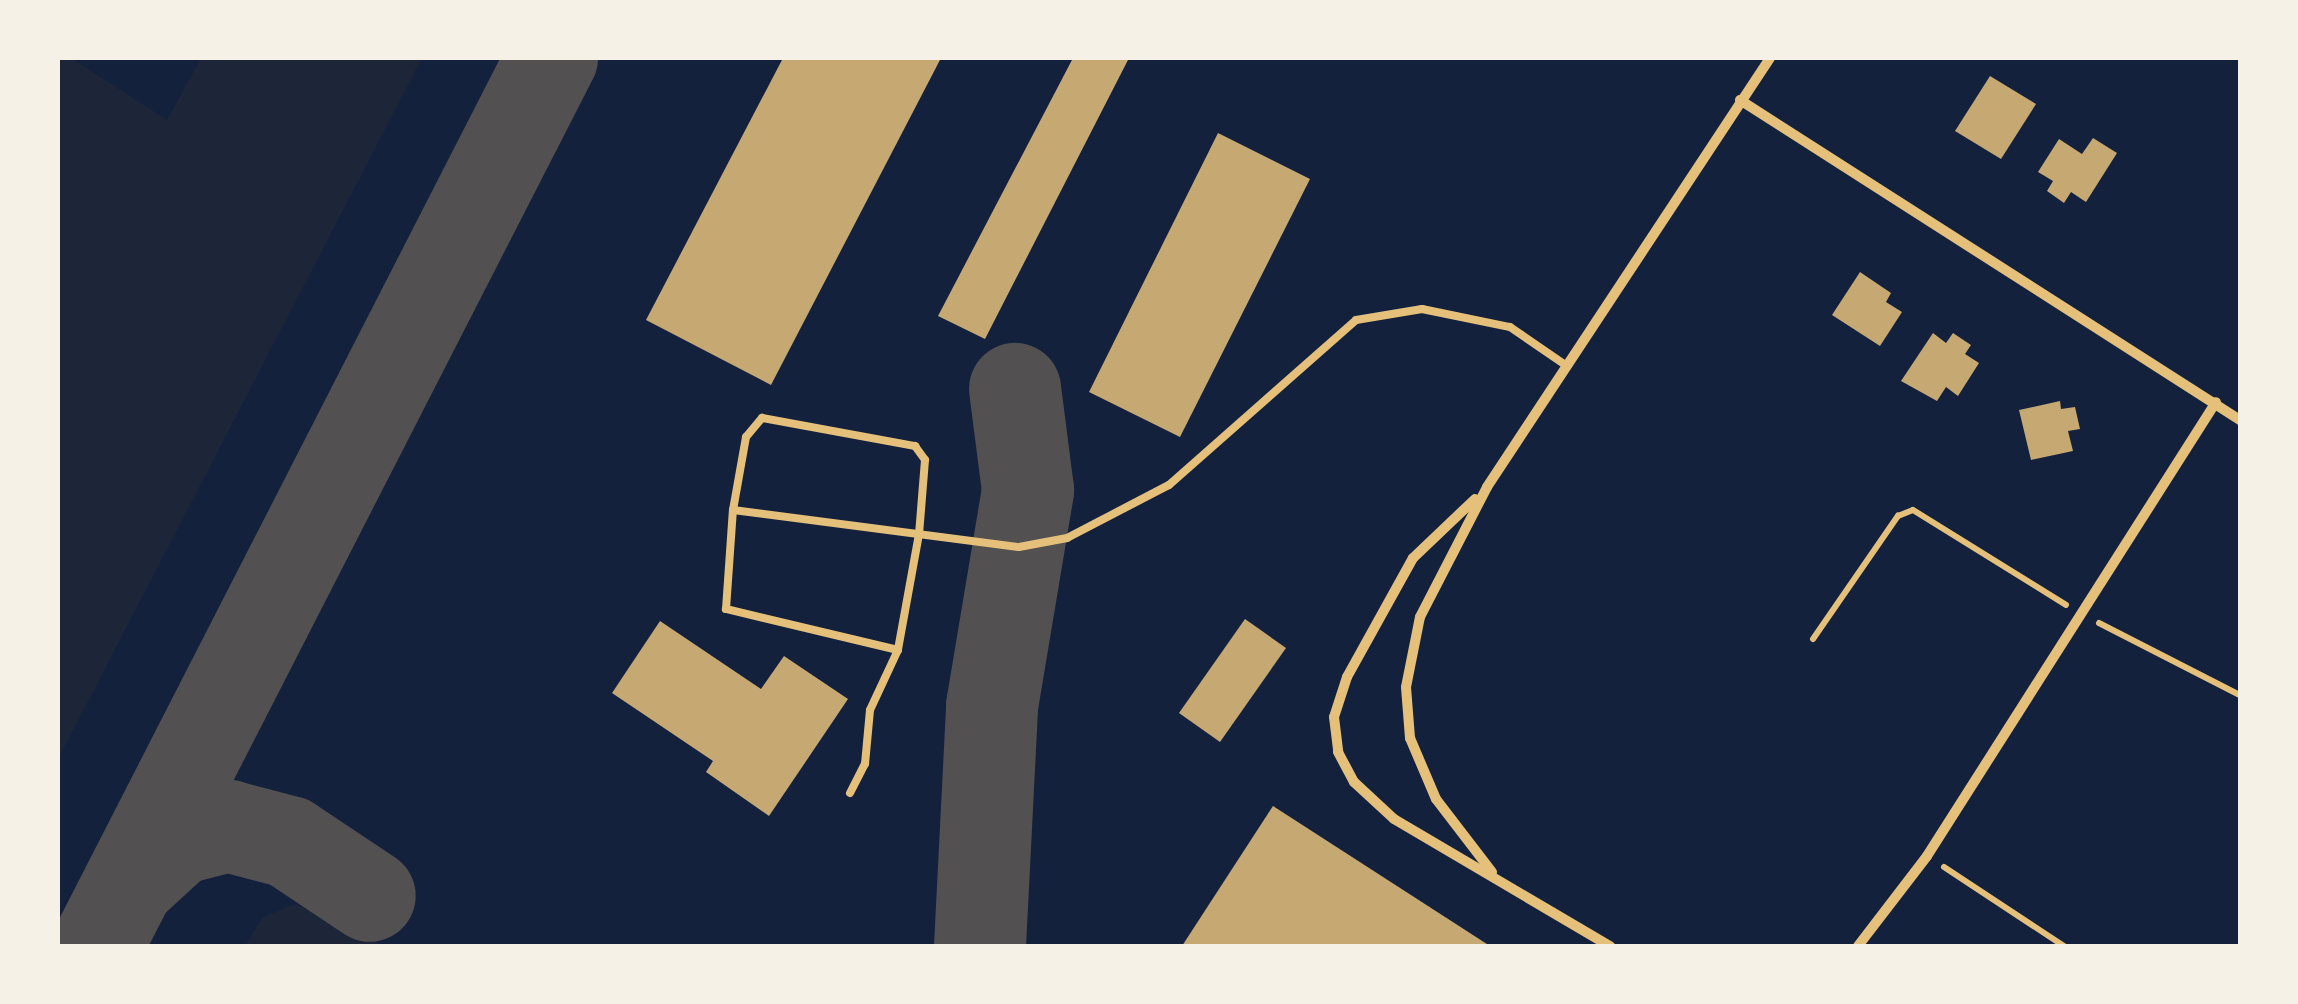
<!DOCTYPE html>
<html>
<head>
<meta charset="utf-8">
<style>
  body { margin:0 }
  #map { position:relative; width:2298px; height:1004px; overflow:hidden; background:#14213d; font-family:"Public Sans",sans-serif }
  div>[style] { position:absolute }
  .green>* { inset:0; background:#1d2539 }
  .taxiway>* { height:92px; margin:-46px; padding:0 46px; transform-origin:46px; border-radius:46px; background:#525050 }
  .building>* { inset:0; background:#c6a872 }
  .path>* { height:6px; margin:-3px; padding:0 3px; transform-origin:3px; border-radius:3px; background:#e5c07b }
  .service>* { height:8px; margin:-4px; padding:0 4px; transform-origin:4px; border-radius:4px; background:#e5c07b }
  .minor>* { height:10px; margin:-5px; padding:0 5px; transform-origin:5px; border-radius:5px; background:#e5c07b }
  span { translate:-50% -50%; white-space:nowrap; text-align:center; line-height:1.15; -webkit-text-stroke:8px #f6f1e7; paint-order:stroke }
  .frame { position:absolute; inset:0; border:60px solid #f6f1e7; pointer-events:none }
</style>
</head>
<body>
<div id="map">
  <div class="green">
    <div style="clip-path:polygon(58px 58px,71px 58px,167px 120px,201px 58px,422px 58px,58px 759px)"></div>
    <div style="clip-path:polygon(293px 905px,319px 909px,383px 946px,245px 946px,263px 917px)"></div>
  </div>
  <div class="taxiway">
    <div style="left:129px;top:884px;width:67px;rotate:-42.6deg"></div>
    <div style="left:178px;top:839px;width:52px;rotate:-14.6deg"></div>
    <div style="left:228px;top:826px;width:63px;rotate:14.7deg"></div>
    <div style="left:289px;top:842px;width:97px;rotate:33.7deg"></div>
    <div style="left:97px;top:946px;width:998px;rotate:-62.87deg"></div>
    <div style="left:980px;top:946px;width:240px;rotate:-87.1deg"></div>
    <div style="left:992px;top:706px;width:219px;rotate:-80.5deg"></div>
    <div style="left:1028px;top:490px;width:102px;rotate:-97.3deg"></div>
  </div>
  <div class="building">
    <div style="clip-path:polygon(783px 58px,941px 58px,771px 385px,646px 320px)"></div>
    <div style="clip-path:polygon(1073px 58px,1129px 58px,985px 339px,938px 316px)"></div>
    <div style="clip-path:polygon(1990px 76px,2036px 104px,2001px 159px,1955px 131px)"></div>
    <div style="clip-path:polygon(1218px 133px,1310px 179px,1180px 437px,1089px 392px)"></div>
    <div style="clip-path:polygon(2093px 138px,2117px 153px,2086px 202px,2071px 192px,2064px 203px,2047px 191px,2053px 181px,2038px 172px,2059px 139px,2082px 154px)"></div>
    <div style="clip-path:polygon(1860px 272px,1891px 293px,1886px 302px,1902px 312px,1880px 346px,1832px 315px)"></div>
    <div style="clip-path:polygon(1933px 333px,1946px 343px,1953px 333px,1971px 345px,1965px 354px,1979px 363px,1958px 396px,1946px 387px,1937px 401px,1901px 381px)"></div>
    <div style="clip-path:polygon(2060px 401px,2061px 409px,2075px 407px,2080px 429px,2068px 431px,2073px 451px,2031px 460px,2019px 410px)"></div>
    <div style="clip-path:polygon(1245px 619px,1286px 648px,1220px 742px,1179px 713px)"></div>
    <div style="clip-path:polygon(660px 621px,761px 689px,784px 656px,848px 699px,769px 816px,706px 772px,713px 761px,612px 693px)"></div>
    <div style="clip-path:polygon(1273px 806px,1490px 946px,1182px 946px)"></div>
  </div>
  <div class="path">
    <div style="left:2099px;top:623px;width:158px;rotate:27.1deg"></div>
    <div style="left:1813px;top:639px;width:150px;rotate:-55.4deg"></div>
    <div style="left:1898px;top:516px;width:16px;rotate:-22deg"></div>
    <div style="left:1913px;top:510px;width:180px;rotate:31.8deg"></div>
    <div style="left:1944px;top:867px;width:144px;rotate:33.4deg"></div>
  </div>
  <div class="service">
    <div style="left:733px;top:510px;width:74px;rotate:-79.9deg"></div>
    <div style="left:746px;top:437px;width:25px;rotate:-50deg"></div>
    <div style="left:762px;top:418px;width:156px;rotate:10.4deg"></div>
    <div style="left:915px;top:446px;width:17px;rotate:54deg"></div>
    <div style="left:925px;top:460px;width:74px;rotate:94.6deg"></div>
    <div style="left:919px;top:534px;width:118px;rotate:100.3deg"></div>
    <div style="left:850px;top:793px;width:33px;rotate:-63deg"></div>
    <div style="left:865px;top:764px;width:54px;rotate:-84.7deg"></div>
    <div style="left:870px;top:710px;width:66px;rotate:-65deg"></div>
    <div style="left:898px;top:650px;width:177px;rotate:-166.6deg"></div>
    <div style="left:726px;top:609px;width:99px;rotate:-86deg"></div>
    <div style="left:733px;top:510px;width:288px;rotate:7.4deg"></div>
    <div style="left:1019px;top:547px;width:49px;rotate:-10.6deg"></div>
    <div style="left:1067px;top:538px;width:115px;rotate:-27.5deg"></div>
    <div style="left:1169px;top:485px;width:249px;rotate:-41.4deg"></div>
    <div style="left:1356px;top:320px;width:67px;rotate:-9.5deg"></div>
    <div style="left:1422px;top:309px;width:90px;rotate:11.6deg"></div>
    <div style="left:1510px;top:327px;width:65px;rotate:34.4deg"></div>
  </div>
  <div class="minor">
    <div style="left:1740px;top:100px;width:594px;rotate:32.62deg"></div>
    <div style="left:1475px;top:499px;width:86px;rotate:136.4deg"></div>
    <div style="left:1413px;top:558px;width:136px;rotate:119deg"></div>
    <div style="left:1347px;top:677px;width:42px;rotate:108deg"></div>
    <div style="left:1334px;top:717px;width:35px;rotate:83deg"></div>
    <div style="left:1338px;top:752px;width:34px;rotate:62deg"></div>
    <div style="left:1354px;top:782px;width:54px;rotate:42.8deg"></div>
    <div style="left:1394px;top:819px;width:251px;rotate:30.5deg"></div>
    <div style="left:1492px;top:872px;width:92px;rotate:-127.5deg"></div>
    <div style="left:1436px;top:799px;width:66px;rotate:-113.1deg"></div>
    <div style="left:1410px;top:738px;width:51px;rotate:-94.5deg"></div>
    <div style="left:1406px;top:687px;width:71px;rotate:-78.7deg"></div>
    <div style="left:1420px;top:617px;width:146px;rotate:-62.7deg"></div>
    <div style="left:1487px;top:487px;width:514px;rotate:-56.59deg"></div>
    <div style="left:1858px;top:946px;width:113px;rotate:-52.5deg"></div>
    <div style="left:1927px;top:856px;width:538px;rotate:-57.52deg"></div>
  </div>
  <div class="frame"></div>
</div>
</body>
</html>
